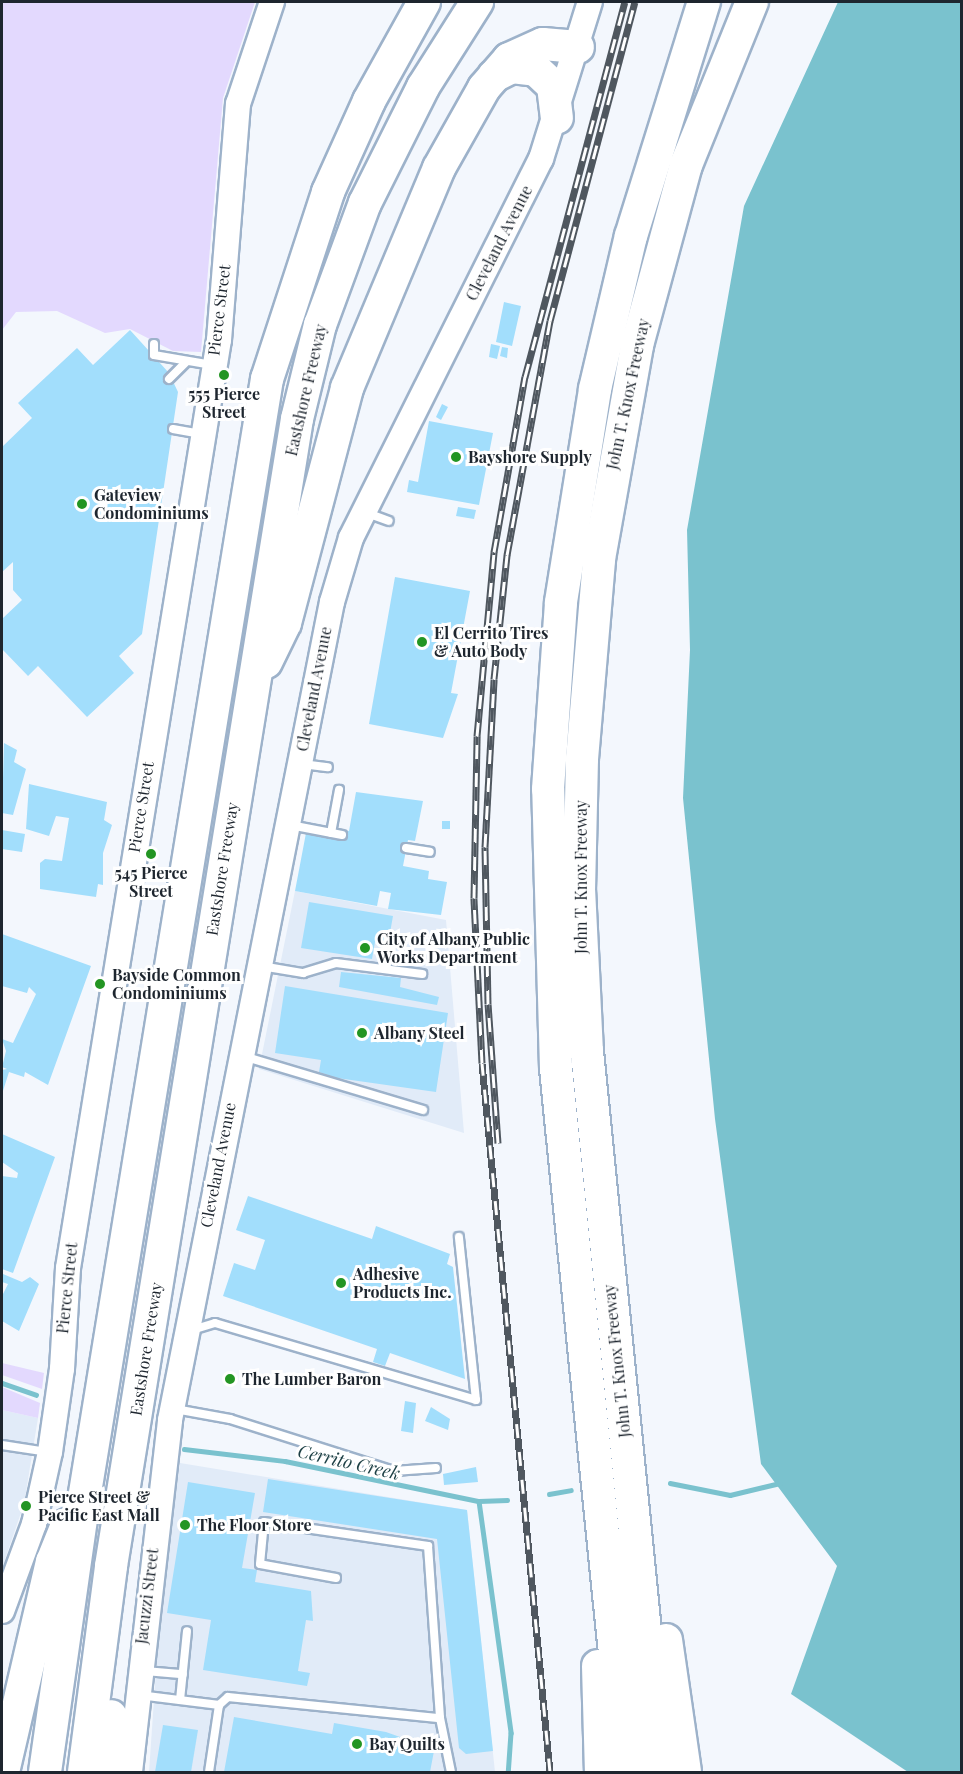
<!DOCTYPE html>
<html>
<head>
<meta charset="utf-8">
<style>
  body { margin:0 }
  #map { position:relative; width:963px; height:1774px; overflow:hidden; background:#f3f7fd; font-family:"Playfair Display",serif }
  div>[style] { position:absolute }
  .built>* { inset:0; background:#e1ebf8 }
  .green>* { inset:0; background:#e3d9fe }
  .water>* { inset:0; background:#7ac2ce }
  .stream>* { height:4.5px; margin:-2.25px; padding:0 2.25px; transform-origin:2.25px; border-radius:2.25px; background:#7ac2ce }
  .building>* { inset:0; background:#a2defc }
  .roads { filter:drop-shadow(2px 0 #9db2ca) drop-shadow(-2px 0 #9db2ca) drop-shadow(0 2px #9db2ca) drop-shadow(0 -2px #9db2ca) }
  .lane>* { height:8px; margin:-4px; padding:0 4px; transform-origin:4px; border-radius:4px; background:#fff }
  .secondary>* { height:24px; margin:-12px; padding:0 12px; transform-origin:12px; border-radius:12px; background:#fff }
  .highway>* { height:32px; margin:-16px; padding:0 16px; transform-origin:16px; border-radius:16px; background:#fff }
  .rail>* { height:7px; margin-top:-3.5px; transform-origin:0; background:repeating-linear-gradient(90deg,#fff 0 14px,#4f575f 0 28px); box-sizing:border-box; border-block:2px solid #4f575f }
  .dots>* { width:16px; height:16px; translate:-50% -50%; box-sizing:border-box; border:3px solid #fff; border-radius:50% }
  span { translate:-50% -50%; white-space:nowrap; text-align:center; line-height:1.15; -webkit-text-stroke:6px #fff; paint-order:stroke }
  .street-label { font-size:16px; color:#1e262f }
  .poi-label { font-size:16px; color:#1e262f; font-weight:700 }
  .left { translate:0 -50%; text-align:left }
  .water-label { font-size:18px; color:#1c3f44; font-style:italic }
  .frame { position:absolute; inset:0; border:3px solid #1e262f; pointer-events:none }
</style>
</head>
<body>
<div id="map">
  <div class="built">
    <div style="clip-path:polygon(295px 891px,446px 920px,464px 1133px,259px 1069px)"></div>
    <div style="clip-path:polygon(2px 1410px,38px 1418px,24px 1504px,2px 1568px)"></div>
    <div style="clip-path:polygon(180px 1463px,467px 1510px,495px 1772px,149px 1772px,160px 1612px)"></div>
  </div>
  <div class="green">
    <div style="clip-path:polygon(2px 2px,255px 2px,223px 98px,201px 352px,173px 351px,130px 329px,105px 333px,57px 311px,16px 312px,2px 330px)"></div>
    <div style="clip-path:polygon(2px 1363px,44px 1373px,42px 1389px,2px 1375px)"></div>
    <div style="clip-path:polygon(2px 1387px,40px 1403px,38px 1418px,2px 1410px)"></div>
  </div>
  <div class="water">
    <div style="clip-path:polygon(838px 2px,961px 2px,961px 1772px,908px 1772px,791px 1694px,837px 1566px,761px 1464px,715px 1119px,683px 798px,690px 650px,687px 530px,744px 206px)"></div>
  </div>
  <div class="stream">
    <div style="left:2px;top:1383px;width:36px;rotate:19deg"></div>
    <div style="left:184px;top:1449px;width:102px;rotate:6.8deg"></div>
    <div style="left:285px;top:1461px;width:198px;rotate:11.7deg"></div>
    <div style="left:479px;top:1501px;width:28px;rotate:-2deg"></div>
    <div style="left:670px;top:1483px;width:61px;rotate:11.3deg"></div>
    <div style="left:730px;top:1495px;width:51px;rotate:-13.5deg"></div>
    <div style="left:549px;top:1494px;width:22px;rotate:-10deg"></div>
    <div style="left:479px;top:1501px;width:234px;rotate:82.1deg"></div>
    <div style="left:511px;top:1733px;width:39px;rotate:94deg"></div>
  </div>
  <div class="building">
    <div style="clip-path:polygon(504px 302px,521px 306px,512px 346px,496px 342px)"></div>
    <div style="clip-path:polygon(130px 330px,169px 373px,178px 392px,142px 634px,119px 656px,134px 673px,87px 717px,38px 666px,28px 676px,2px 649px,2px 619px,22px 600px,13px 590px,13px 562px,2px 572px,2px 447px,32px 418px,18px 403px,77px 348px,93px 365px)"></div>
    <div style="clip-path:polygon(491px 344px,500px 346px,497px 359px,489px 357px)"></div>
    <div style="clip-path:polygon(502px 347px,508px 348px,507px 358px,500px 356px)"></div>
    <div style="clip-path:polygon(442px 404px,448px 407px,441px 420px,436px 417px)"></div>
    <div style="clip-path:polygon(429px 421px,493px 433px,479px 505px,407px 492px,409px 480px,418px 482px)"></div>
    <div style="clip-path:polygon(458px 507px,476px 510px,474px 519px,456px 516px)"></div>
    <div style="clip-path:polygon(395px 577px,470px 591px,451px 693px,458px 694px,443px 738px,369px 724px)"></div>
    <div style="clip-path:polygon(4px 743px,17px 750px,14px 762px,26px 769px,13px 815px,2px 813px)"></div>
    <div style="clip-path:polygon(29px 784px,107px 802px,104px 820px,112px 825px,103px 853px,103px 885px,98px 884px,96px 897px,40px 889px,40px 863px,45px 859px,62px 861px,69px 818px,56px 816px,49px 836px,26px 829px)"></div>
    <div style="clip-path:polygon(356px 792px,423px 801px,415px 841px,408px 840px,403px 866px,429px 871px,428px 879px,447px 882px,441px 915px,388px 909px,391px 893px,380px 891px,377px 906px,295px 891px,306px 833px,341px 840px,343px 830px,349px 831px)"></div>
    <div style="clip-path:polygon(442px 821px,450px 821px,450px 829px,442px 829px)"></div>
    <div style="clip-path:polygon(2px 830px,25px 834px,22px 852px,2px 849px)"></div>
    <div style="clip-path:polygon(309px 902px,393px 916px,388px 944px,375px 942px,372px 959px,301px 948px)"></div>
    <div style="clip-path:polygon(2px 934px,91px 966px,48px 1085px,25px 1072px,24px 1077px,9px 1072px,2px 1094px,2px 1070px,7px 1069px,2px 1067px,6px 1051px,2px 1039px,13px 1043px,36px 994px,29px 987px,27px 993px,2px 986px)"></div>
    <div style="clip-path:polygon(341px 972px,401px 978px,400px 987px,439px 997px,437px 1005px,339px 987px)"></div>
    <div style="clip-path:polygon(285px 986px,448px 1013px,436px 1092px,337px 1078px,319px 1072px,321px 1060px,275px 1053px)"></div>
    <div style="clip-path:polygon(2px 1134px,55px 1157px,13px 1273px,2px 1269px,2px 1176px,17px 1178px,18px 1173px,2px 1162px)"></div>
    <div style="clip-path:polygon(248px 1196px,372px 1239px,376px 1226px,450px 1254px,447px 1264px,453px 1267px,465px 1379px,390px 1353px,385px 1366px,373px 1362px,377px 1349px,223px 1296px,234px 1263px,255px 1270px,265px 1240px,236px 1230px)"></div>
    <div style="clip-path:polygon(3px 1274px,22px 1282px,30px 1277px,39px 1284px,19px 1331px,2px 1321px,2px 1296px,8px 1284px,2px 1282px)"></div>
    <div style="clip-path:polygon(405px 1401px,416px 1403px,413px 1433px,401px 1431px)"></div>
    <div style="clip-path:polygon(431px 1407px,450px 1419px,448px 1430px,425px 1421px)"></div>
    <div style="clip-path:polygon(476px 1467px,478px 1482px,444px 1485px,443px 1474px)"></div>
    <div style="clip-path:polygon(268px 1479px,467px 1510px,493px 1751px,466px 1754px,459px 1748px,437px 1539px,263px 1512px)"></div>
    <div style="clip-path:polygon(188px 1482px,255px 1493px,242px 1568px,257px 1570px,255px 1582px,311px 1591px,313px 1621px,306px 1620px,298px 1671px,310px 1673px,307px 1686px,203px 1670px,211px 1620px,167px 1613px)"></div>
    <div style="clip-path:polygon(234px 1717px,332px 1734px,334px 1723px,386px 1732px,414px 1742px,413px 1747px,434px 1751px,430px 1772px,224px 1772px)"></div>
    <div style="clip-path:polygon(163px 1725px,198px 1730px,191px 1772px,155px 1772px)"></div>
  </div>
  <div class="roads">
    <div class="lane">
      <div style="left:154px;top:344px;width:11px;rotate:90deg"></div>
      <div style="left:154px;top:355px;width:59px;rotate:9.8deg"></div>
      <div style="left:169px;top:379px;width:25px;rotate:-45deg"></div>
      <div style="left:173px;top:429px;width:27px;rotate:10deg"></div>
      <div style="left:367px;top:513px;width:23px;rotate:20deg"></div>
      <div style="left:302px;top:764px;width:26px;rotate:7deg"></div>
      <div style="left:290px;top:825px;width:53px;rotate:10.9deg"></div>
      <div style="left:331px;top:833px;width:44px;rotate:-79.5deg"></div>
      <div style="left:406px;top:848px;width:24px;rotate:9deg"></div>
      <div style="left:261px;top:966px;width:43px;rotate:9.5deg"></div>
      <div style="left:303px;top:973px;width:34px;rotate:-17deg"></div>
      <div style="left:336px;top:963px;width:87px;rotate:7.3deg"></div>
      <div style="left:243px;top:1056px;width:188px;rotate:16.7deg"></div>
      <div style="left:192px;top:1330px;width:24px;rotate:-17deg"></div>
      <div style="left:215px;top:1323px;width:272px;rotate:16.4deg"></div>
      <div style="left:476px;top:1400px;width:164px;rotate:-96deg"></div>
      <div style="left:175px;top:1409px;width:56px;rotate:10.3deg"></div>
      <div style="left:230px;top:1419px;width:172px;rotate:17.6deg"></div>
      <div style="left:394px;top:1471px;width:42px;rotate:-4.1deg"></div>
      <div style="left:2px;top:1445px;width:47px;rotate:8.7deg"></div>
      <div style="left:336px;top:1578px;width:77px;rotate:-169.6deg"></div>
      <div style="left:260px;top:1564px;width:42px;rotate:-84.6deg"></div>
      <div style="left:264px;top:1522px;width:166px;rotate:8.3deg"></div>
      <div style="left:428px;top:1546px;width:172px;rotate:86deg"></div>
      <div style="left:440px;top:1718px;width:55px;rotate:78.5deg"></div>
      <div style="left:145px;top:1671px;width:38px;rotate:5deg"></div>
      <div style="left:139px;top:1695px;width:81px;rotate:7.1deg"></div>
      <div style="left:219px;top:1705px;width:12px;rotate:-42deg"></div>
      <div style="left:228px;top:1697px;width:213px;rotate:5.7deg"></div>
      <div style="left:180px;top:1700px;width:69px;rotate:-84.2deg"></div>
      <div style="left:209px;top:1772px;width:68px;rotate:-81.5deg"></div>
    </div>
    <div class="secondary">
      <div style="left:2px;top:1611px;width:93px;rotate:-69.8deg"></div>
      <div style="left:34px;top:1524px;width:74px;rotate:-77.5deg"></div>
      <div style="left:50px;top:1452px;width:84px;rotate:-81.8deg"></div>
      <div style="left:62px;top:1369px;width:101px;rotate:-86.6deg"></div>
      <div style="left:68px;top:1268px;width:940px;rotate:-80.76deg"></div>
      <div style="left:219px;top:340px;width:237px;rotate:-85.4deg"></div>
      <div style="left:238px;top:104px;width:108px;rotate:-71.6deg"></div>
      <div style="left:130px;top:1772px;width:354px;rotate:-83.5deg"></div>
      <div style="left:170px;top:1420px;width:834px;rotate:-78.8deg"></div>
      <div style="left:332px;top:602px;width:67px;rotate:-73.5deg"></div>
      <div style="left:351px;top:538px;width:424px;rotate:-63.4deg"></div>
      <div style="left:541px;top:159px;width:164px;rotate:-72.7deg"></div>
    </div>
    <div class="highway">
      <div style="left:494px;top:76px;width:20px;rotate:-27deg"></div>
      <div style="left:512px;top:67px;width:24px;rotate:7deg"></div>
      <div style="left:536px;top:70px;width:23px;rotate:43deg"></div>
      <div style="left:553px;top:86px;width:32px;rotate:83deg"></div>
      <div style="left:266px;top:662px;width:43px;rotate:-64deg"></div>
      <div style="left:285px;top:623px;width:243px;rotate:-75.2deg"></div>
      <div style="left:347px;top:388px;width:238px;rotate:-67.3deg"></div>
      <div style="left:439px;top:168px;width:92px;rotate:-60.6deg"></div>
      <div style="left:484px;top:88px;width:38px;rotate:-49deg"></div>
      <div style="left:509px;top:59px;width:37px;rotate:-24deg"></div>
      <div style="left:543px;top:44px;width:35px;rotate:5deg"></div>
      <div style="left:666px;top:1640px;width:133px;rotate:81.8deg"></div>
      <div style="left:598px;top:1666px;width:106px;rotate:88.4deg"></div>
      <div style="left:3px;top:1772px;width:216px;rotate:-76.9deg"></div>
      <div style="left:52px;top:1562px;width:40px;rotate:-68deg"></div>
      <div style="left:45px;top:1772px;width:270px;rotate:-81.9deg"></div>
      <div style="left:83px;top:1505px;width:1141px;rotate:-80.72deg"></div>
      <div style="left:267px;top:379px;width:197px;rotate:-71.9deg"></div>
      <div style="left:328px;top:192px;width:100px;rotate:-65.7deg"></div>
      <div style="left:369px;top:101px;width:113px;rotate:-60.9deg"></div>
      <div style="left:84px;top:1772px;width:208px;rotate:-82.5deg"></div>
      <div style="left:111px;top:1566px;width:1162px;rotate:-80.79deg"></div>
      <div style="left:297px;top:419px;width:97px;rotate:-76.3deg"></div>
      <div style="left:320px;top:325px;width:130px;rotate:-69.8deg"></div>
      <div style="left:365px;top:203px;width:130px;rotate:-63.4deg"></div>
      <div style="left:423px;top:87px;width:101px;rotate:-57.6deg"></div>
      <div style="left:107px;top:1772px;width:56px;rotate:-85.9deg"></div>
      <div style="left:627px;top:1772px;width:708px;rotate:-95.76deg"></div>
      <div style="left:556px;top:1068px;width:279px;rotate:-91.6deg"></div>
      <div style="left:548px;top:789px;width:187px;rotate:-86deg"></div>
      <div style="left:561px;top:602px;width:216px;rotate:-80.9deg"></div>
      <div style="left:595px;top:389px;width:157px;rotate:-76.8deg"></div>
      <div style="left:631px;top:236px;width:245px;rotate:-72.7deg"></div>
      <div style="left:659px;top:1772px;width:724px;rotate:-95.71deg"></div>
      <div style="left:587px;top:1052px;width:161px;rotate:-92.8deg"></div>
      <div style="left:579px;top:891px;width:132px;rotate:-88.7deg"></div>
      <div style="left:582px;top:759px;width:201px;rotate:-85.1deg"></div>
      <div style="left:599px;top:559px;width:217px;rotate:-79.9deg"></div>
      <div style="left:637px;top:345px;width:187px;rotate:-74.8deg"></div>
      <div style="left:686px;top:165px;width:176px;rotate:-68deg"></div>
    </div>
  </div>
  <div class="rail">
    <div style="left:498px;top:1143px;width:139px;rotate:-94.1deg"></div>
    <div style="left:488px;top:1004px;width:157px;rotate:-91.1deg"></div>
    <div style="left:485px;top:847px;width:168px;rotate:-86.9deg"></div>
    <div style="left:494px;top:679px;width:125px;rotate:-84deg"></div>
    <div style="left:507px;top:555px;width:238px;rotate:-79.6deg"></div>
    <div style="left:550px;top:321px;width:330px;rotate:-75.1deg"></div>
    <div style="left:550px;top:1772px;width:712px;rotate:-95.48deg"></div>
    <div style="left:482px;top:1063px;width:165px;rotate:-92.8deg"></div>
    <div style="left:474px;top:898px;width:162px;rotate:-88.9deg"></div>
    <div style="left:477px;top:736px;width:185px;rotate:-84.7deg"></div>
    <div style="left:494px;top:552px;width:178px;rotate:-80deg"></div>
    <div style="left:525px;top:377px;width:388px;rotate:-75.1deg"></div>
  </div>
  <div class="dots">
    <div style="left:224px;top:375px;background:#239523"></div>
    <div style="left:456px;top:457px;background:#239523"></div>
    <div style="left:82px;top:504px;background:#239523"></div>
    <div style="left:422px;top:642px;background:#239523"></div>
    <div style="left:151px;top:854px;background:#239523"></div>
    <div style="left:365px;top:948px;background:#239523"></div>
    <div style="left:100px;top:984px;background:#239523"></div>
    <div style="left:362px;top:1033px;background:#239523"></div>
    <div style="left:341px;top:1283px;background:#239523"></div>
    <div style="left:230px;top:1379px;background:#239523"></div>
    <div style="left:26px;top:1506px;background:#239523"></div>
    <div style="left:185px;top:1525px;background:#239523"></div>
    <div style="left:357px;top:1744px;background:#239523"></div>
  </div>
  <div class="street-label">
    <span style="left:499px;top:243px;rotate:-63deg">Cleveland Avenue</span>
    <span style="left:219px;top:310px;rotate:-83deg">Pierce Street</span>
    <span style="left:306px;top:390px;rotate:-77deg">Eastshore Freeway</span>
    <span style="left:628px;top:394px;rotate:-78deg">John T. Knox Freeway</span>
    <span style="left:314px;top:689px;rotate:-79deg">Cleveland Avenue</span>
    <span style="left:141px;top:807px;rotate:-81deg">Pierce Street</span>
    <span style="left:222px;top:869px;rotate:-81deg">Eastshore Freeway</span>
    <span style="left:581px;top:877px;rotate:-90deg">John T. Knox Freeway</span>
    <span style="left:218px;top:1165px;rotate:-79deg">Cleveland Avenue</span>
    <span style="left:67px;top:1288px;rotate:-84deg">Pierce Street</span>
    <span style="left:146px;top:1349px;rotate:-81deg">Eastshore Freeway</span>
    <span style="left:617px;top:1361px;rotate:-96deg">John T. Knox Freeway</span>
    <span style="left:147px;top:1596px;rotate:-83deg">Jacuzzi Street</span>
  </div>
  <div class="poi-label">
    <span style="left:224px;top:403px">555 Pierce<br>Street</span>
    <span class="left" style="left:468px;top:457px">Bayshore Supply</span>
    <span class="left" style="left:94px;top:504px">Gateview<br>Condominiums</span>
    <span class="left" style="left:434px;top:642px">El Cerrito Tires<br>&amp; Auto Body</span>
    <span style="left:151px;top:882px">545 Pierce<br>Street</span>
    <span class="left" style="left:377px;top:948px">City of Albany Public<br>Works Department</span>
    <span class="left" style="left:112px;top:984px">Bayside Common<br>Condominiums</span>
    <span class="left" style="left:374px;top:1033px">Albany Steel</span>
    <span class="left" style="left:353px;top:1283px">Adhesive<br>Products Inc.</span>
    <span class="left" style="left:242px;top:1379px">The Lumber Baron</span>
    <span class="left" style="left:38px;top:1506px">Pierce Street &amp;<br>Pacific East Mall</span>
    <span class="left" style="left:197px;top:1525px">The Floor Store</span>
    <span class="left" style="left:369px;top:1744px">Bay Quilts</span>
  </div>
  <div class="water-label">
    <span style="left:349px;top:1462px;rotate:13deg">Cerrito Creek</span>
  </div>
  <div class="frame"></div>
</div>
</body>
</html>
